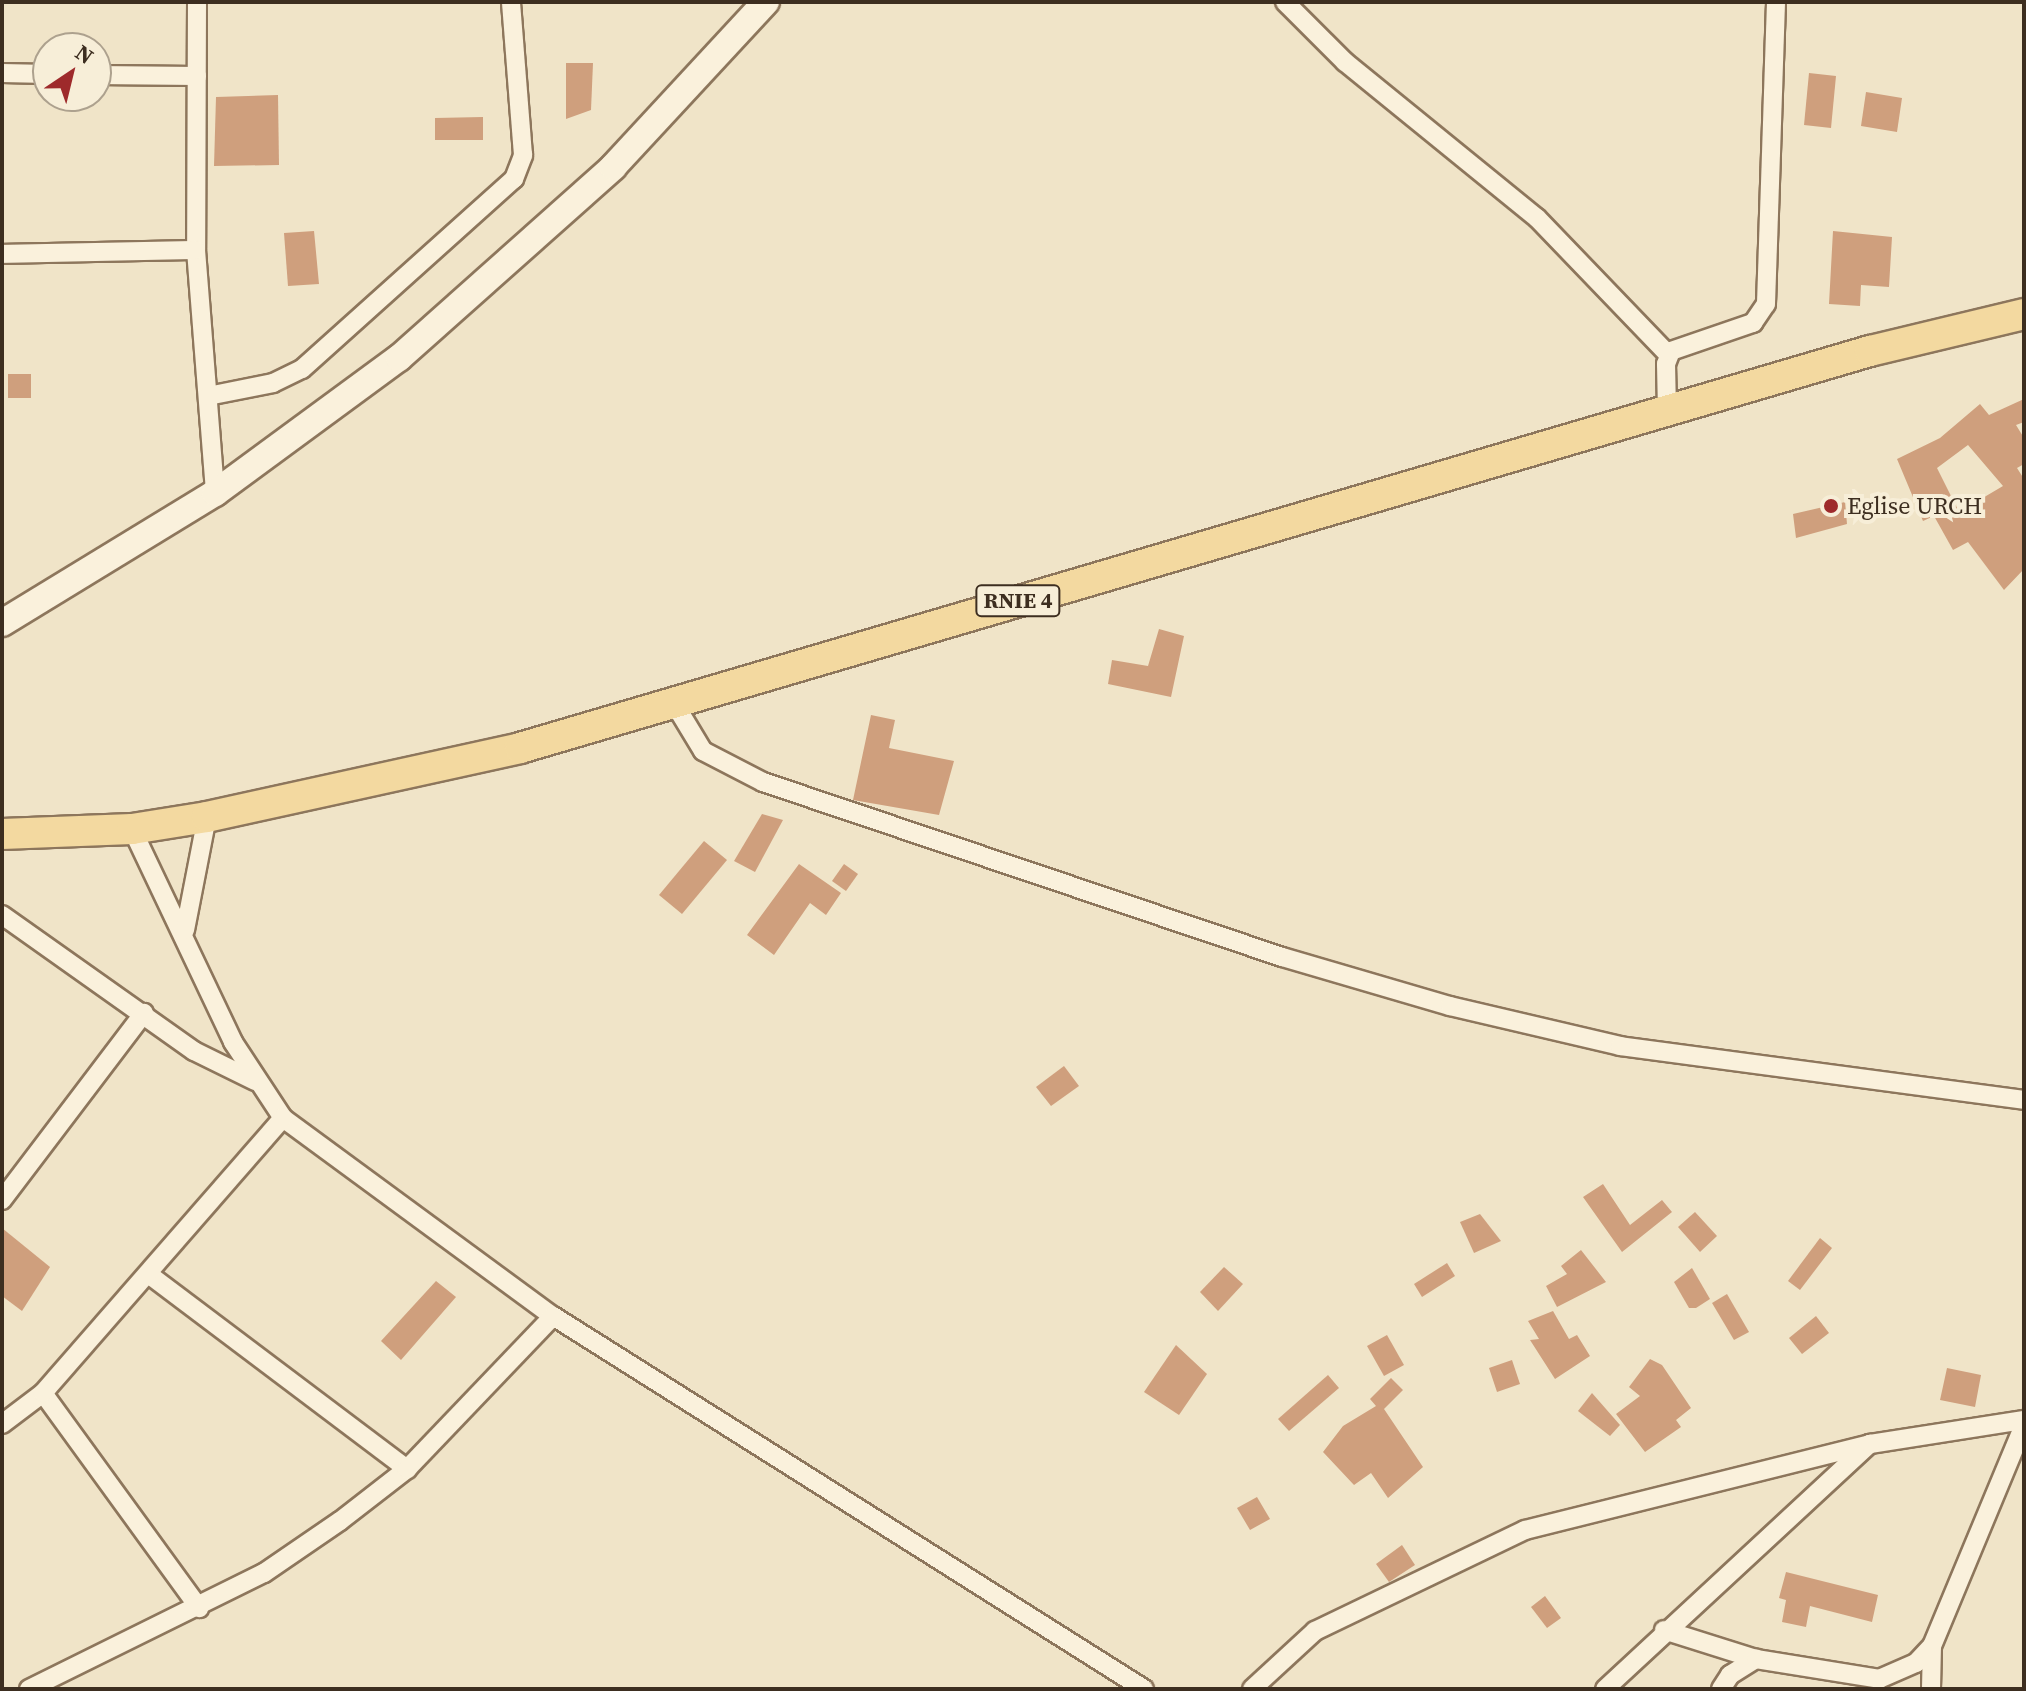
<!DOCTYPE html>
<html>
<head>
<meta charset="utf-8">
<style>
  body { margin:0 }
  #map { position:relative; width:2026px; height:1691px; overflow:hidden; background:#f0e4c8; font-family:"Source Serif 4",serif }
  div>[style] { position:absolute }
  .building>* { inset:0; background:#cf9f7d }
  .roads { filter:drop-shadow(2px 0 #8d765c) drop-shadow(-2px 0 #8d765c) drop-shadow(0 2px #8d765c) drop-shadow(0 -2px #8d765c) }
  .street>* { height:18px; margin:-9px; padding:0 9px; transform-origin:9px; border-radius:9px; background:#faf1dc }
  .secondary>* { height:26px; margin:-13px; padding:0 13px; transform-origin:13px; border-radius:13px; background:#faf1dc }
  .primary>* { height:30px; margin:-15px; padding:0 15px; transform-origin:15px; border-radius:15px; background:#f3d9a0 }
  .dots>* { width:22px; height:22px; translate:-50% -50%; box-sizing:border-box; border:4px solid #f7eed8; border-radius:50% }
  span { translate:-50% -50%; white-space:nowrap; text-align:center; line-height:1.15; -webkit-text-stroke:8px #f7eed8; paint-order:stroke }
  .shield-label span { padding:2px 6px; background:#f7eed8; border:2px solid; border-radius:6px; -webkit-text-stroke-width:0 }
  .shield-label { font-size:22px; color:#3d2e20; font-weight:700 }
  .poi-label { font-size:24px; color:#3d2e20 }
  .left { translate:0 -50%; text-align:left }
  .frame { position:absolute; inset:0; border:4px solid #3d2e20; pointer-events:none }
  .north { position:absolute; left:32px; top:32px; width:80px; height:80px; box-sizing:border-box; background:#f7eed8; border:2px solid #ada18e; border-radius:50%; rotate:35deg; font-size:22px; font-weight:700; line-height:32px; text-align:center; color:#3d2e20 }
  .north::after { content:''; display:block; margin:auto; width:28px; height:36px; background:#9e2a2b; clip-path:polygon(50% 0,100% 100%,50% 72%,0 100%) }
</style>
</head>
<body>
<div id="map">
  <div class="building">
    <div style="clip-path:polygon(566px 63px,593px 63px,591px 110px,566px 119px)"></div>
    <div style="clip-path:polygon(1809px 73px,1836px 76px,1831px 128px,1804px 125px)"></div>
    <div style="clip-path:polygon(1866px 92px,1902px 98px,1897px 132px,1861px 126px)"></div>
    <div style="clip-path:polygon(278px 95px,279px 165px,214px 166px,216px 97px)"></div>
    <div style="clip-path:polygon(483px 117px,483px 140px,435px 140px,435px 118px)"></div>
    <div style="clip-path:polygon(314px 231px,319px 284px,288px 286px,284px 233px)"></div>
    <div style="clip-path:polygon(1833px 231px,1892px 237px,1889px 287px,1861px 285px,1860px 306px,1829px 304px)"></div>
    <div style="clip-path:polygon(8px 374px,31px 374px,31px 398px,8px 398px)"></div>
    <div style="clip-path:polygon(evenodd,2024px 399px,2024px 422px,2016px 425px,2024px 438px,2024px 464px,2017px 468px,2024px 479px,2024px 569px,2004px 590px,1968px 542px,1953px 550px,1934px 516px,1923px 521px,1897px 459px,1940px 438px,1980px 404px,1989px 415px,2024px 399px,1968px 445px,2003px 486px,1959px 512px,1937px 468px,1968px 445px)"></div>
    <div style="clip-path:polygon(1845px 502px,1847px 524px,1796px 538px,1793px 514px)"></div>
    <div style="clip-path:polygon(1159px 629px,1184px 636px,1171px 697px,1108px 684px,1112px 660px,1148px 666px)"></div>
    <div style="clip-path:polygon(871px 715px,895px 720px,889px 748px,954px 761px,939px 815px,853px 800px)"></div>
    <div style="clip-path:polygon(762px 814px,783px 820px,755px 872px,734px 861px)"></div>
    <div style="clip-path:polygon(704px 841px,727px 860px,682px 914px,659px 895px)"></div>
    <div style="clip-path:polygon(799px 864px,841px 893px,826px 915px,810px 903px,774px 955px,747px 935px)"></div>
    <div style="clip-path:polygon(844px 864px,858px 874px,846px 891px,832px 881px)"></div>
    <div style="clip-path:polygon(1064px 1066px,1079px 1086px,1051px 1106px,1036px 1087px)"></div>
    <div style="clip-path:polygon(1603px 1184px,1630px 1225px,1662px 1200px,1672px 1212px,1622px 1252px,1583px 1197px)"></div>
    <div style="clip-path:polygon(1695px 1212px,1717px 1236px,1700px 1252px,1678px 1227px)"></div>
    <div style="clip-path:polygon(1480px 1214px,1501px 1241px,1474px 1253px,1460px 1222px)"></div>
    <div style="clip-path:polygon(2px 1228px,50px 1267px,22px 1311px,2px 1296px)"></div>
    <div style="clip-path:polygon(1820px 1238px,1832px 1248px,1800px 1290px,1788px 1281px)"></div>
    <div style="clip-path:polygon(1581px 1250px,1606px 1282px,1557px 1307px,1546px 1286px,1567px 1274px,1561px 1266px)"></div>
    <div style="clip-path:polygon(1447px 1263px,1455px 1276px,1422px 1297px,1414px 1284px)"></div>
    <div style="clip-path:polygon(1224px 1267px,1243px 1284px,1218px 1311px,1200px 1292px)"></div>
    <div style="clip-path:polygon(1692px 1268px,1710px 1299px,1696px 1308px,1689px 1308px,1674px 1282px)"></div>
    <div style="clip-path:polygon(436px 1281px,456px 1297px,401px 1360px,381px 1341px)"></div>
    <div style="clip-path:polygon(1727px 1294px,1749px 1332px,1734px 1340px,1712px 1303px)"></div>
    <div style="clip-path:polygon(1553px 1311px,1569px 1339px,1577px 1335px,1590px 1356px,1555px 1379px,1530px 1340px,1539px 1339px,1528px 1321px)"></div>
    <div style="clip-path:polygon(1816px 1316px,1829px 1333px,1802px 1354px,1789px 1338px)"></div>
    <div style="clip-path:polygon(1387px 1335px,1404px 1365px,1384px 1376px,1367px 1346px)"></div>
    <div style="clip-path:polygon(1176px 1345px,1207px 1374px,1179px 1415px,1144px 1392px)"></div>
    <div style="clip-path:polygon(1650px 1359px,1662px 1365px,1691px 1408px,1676px 1420px,1681px 1427px,1645px 1452px,1616px 1414px,1640px 1396px,1629px 1387px)"></div>
    <div style="clip-path:polygon(1512px 1360px,1520px 1384px,1497px 1392px,1489px 1368px)"></div>
    <div style="clip-path:polygon(1947px 1368px,1981px 1375px,1975px 1407px,1940px 1400px)"></div>
    <div style="clip-path:polygon(1328px 1375px,1339px 1388px,1289px 1431px,1278px 1419px)"></div>
    <div style="clip-path:polygon(1391px 1378px,1403px 1390px,1384px 1409px,1423px 1467px,1388px 1498px,1371px 1473px,1354px 1485px,1323px 1452px,1343px 1426px,1376px 1406px,1370px 1399px)"></div>
    <div style="clip-path:polygon(1592px 1393px,1620px 1425px,1610px 1436px,1578px 1411px)"></div>
    <div style="clip-path:polygon(1257px 1497px,1270px 1519px,1250px 1530px,1237px 1508px)"></div>
    <div style="clip-path:polygon(1402px 1545px,1415px 1565px,1389px 1582px,1376px 1564px)"></div>
    <div style="clip-path:polygon(1786px 1572px,1878px 1595px,1872px 1622px,1810px 1606px,1806px 1627px,1782px 1622px,1786px 1600px,1779px 1598px)"></div>
    <div style="clip-path:polygon(1545px 1596px,1561px 1618px,1547px 1628px,1531px 1607px)"></div>
  </div>
  <div class="roads">
    <div class="street">
      <div style="left:197px;top:2px;width:248px;rotate:90.2deg"></div>
      <div style="left:196px;top:250px;width:244px;rotate:85.5deg"></div>
      <div style="left:1285px;top:2px;width:85px;rotate:45deg"></div>
      <div style="left:1345px;top:62px;width:247px;rotate:39.1deg"></div>
      <div style="left:1537px;top:218px;width:190px;rotate:46.1deg"></div>
      <div style="left:2px;top:73px;width:46px;rotate:1.2deg"></div>
      <div style="left:96px;top:75px;width:101px;rotate:0.6deg"></div>
      <div style="left:2px;top:254px;width:194px;rotate:-1.2deg"></div>
      <div style="left:208px;top:396px;width:66px;rotate:-11.3deg"></div>
      <div style="left:273px;top:383px;width:32px;rotate:-26deg"></div>
      <div style="left:302px;top:369px;width:285px;rotate:-41.9deg"></div>
      <div style="left:514px;top:179px;width:26px;rotate:-69deg"></div>
      <div style="left:523px;top:155px;width:153px;rotate:-94.5deg"></div>
      <div style="left:1667px;top:411px;width:47px;rotate:-91.2deg"></div>
      <div style="left:1666px;top:364px;width:14px;rotate:-69deg"></div>
      <div style="left:1671px;top:351px;width:87px;rotate:-18.9deg"></div>
      <div style="left:1753px;top:323px;width:23px;rotate:-56deg"></div>
      <div style="left:1766px;top:304px;width:302px;rotate:-88.1deg"></div>
      <div style="left:674px;top:703px;width:56px;rotate:58.9deg"></div>
      <div style="left:703px;top:751px;width:68px;rotate:27.3deg"></div>
      <div style="left:763px;top:782px;width:548px;rotate:18.63deg"></div>
      <div style="left:1282px;top:957px;width:175px;rotate:16.3deg"></div>
      <div style="left:1450px;top:1006px;width:175px;rotate:13.2deg"></div>
      <div style="left:1620px;top:1046px;width:408px;rotate:7.6deg"></div>
      <div style="left:132px;top:829px;width:236px;rotate:64.6deg"></div>
      <div style="left:233px;top:1042px;width:91px;rotate:56.7deg"></div>
      <div style="left:283px;top:1118px;width:335px;rotate:36.3deg"></div>
      <div style="left:553px;top:1316px;width:699px;rotate:32.26deg"></div>
      <div style="left:2px;top:915px;width:235px;rotate:35.3deg"></div>
      <div style="left:194px;top:1051px;width:68px;rotate:26.2deg"></div>
      <div style="left:185px;top:930px;width:115px;rotate:-79deg"></div>
      <div style="left:2px;top:1200px;width:235px;rotate:-52.8deg"></div>
      <div style="left:151px;top:1276px;width:321px;rotate:37deg"></div>
      <div style="left:43px;top:1393px;width:266px;rotate:54deg"></div>
      <div style="left:2px;top:1424px;width:51px;rotate:-37.1deg"></div>
      <div style="left:43px;top:1393px;width:365px;rotate:-48.9deg"></div>
      <div style="left:1664px;top:1630px;width:96px;rotate:17.5deg"></div>
      <div style="left:29px;top:1689px;width:262px;rotate:-26.3deg"></div>
      <div style="left:264px;top:1573px;width:92px;rotate:-34.4deg"></div>
      <div style="left:340px;top:1521px;width:85px;rotate:-37.8deg"></div>
      <div style="left:407px;top:1469px;width:211px;rotate:-46.3deg"></div>
      <div style="left:1252px;top:1689px;width:86px;rotate:-42.6deg"></div>
      <div style="left:1315px;top:1631px;width:233px;rotate:-25.7deg"></div>
      <div style="left:1525px;top:1530px;width:356px;rotate:-14deg"></div>
      <div style="left:1605px;top:1689px;width:361px;rotate:-42.8deg"></div>
      <div style="left:1870px;top:1444px;width:156px;rotate:-8.9deg"></div>
      <div style="left:1721px;top:1689px;width:17px;rotate:-57deg"></div>
      <div style="left:1730px;top:1675px;width:31px;rotate:-32deg"></div>
      <div style="left:1756px;top:1659px;width:125px;rotate:9.2deg"></div>
      <div style="left:1879px;top:1679px;width:40px;rotate:-23.4deg"></div>
      <div style="left:1916px;top:1663px;width:23px;rotate:-47deg"></div>
      <div style="left:1932px;top:1646px;width:239px;rotate:-67.4deg"></div>
      <div style="left:1931px;top:1689px;width:43px;rotate:-88.7deg"></div>
    </div>
    <div class="secondary">
      <div style="left:2px;top:623px;width:250px;rotate:-31.4deg"></div>
      <div style="left:215px;top:493px;width:228px;rotate:-36.3deg"></div>
      <div style="left:399px;top:358px;width:287px;rotate:-41.7deg"></div>
      <div style="left:613px;top:167px;width:225px;rotate:-47.2deg"></div>
    </div>
    <div class="primary">
      <div style="left:2px;top:834px;width:130px;rotate:-2.2deg"></div>
      <div style="left:132px;top:829px;width:76px;rotate:-9.1deg"></div>
      <div style="left:207px;top:817px;width:321px;rotate:-12.4deg"></div>
      <div style="left:520px;top:748px;width:1407px;rotate:-16.39deg"></div>
      <div style="left:1870px;top:351px;width:158px;rotate:-13.5deg"></div>
    </div>
  </div>
  <div class="dots">
    <div style="left:1831px;top:506px;background:#9e2a2b"></div>
  </div>
  <div class="shield-label">
    <span style="left:1018px;top:601px">RNIE 4</span>
  </div>
  <div class="poi-label">
    <span class="left" style="left:1847px;top:506px">Eglise URCH</span>
  </div>
  <div class="frame"></div>
  <div class="north">N</div>
</div>
</body>
</html>
